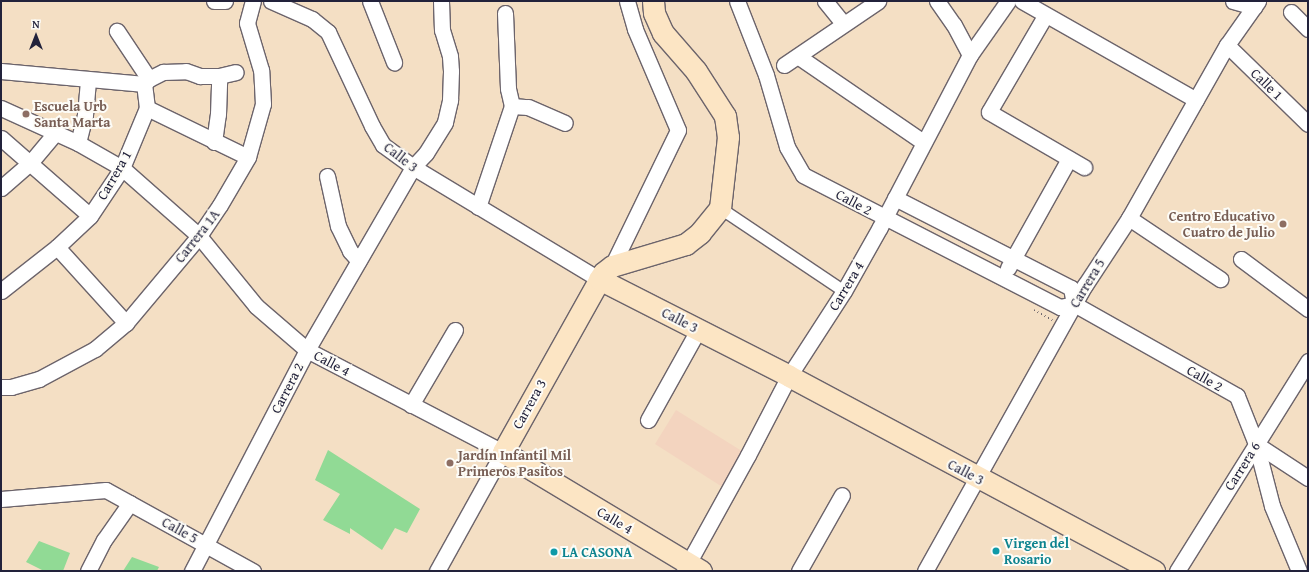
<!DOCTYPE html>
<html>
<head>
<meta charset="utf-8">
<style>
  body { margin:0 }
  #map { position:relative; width:1309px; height:572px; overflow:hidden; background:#f4dfc4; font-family:"Gentium Book Plus",serif }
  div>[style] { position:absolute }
  .built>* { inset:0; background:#f3d4bf }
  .green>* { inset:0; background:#91da95 }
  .path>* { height:2px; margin-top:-1px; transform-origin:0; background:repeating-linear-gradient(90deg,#6c646b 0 1px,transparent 0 4px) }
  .roads { filter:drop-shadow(1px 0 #6c646b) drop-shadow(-1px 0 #6c646b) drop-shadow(0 1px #6c646b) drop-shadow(0 -1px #6c646b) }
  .pedestrian>* { height:11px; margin:-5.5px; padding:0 5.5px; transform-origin:5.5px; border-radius:5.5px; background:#fff }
  .minor>* { height:15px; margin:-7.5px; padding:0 7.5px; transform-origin:7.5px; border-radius:7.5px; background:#fff }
  .secondary>* { height:21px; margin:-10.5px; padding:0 10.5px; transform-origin:10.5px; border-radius:10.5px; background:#fce5c4 }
  .dots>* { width:11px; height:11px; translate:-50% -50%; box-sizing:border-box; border:2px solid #fdfcf7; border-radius:50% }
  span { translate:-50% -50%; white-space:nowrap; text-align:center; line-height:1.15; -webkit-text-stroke:4px #fdfcf7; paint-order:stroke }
  .street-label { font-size:14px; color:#22223b }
  .education-label { font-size:14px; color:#785e54; font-weight:700 }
  .left { translate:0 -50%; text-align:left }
  .right { translate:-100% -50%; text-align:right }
  .culture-label { font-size:14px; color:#0d838f; font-weight:700 }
  .frame { position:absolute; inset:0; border:2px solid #22223b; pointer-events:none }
  .north { position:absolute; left:16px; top:16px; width:40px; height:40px; -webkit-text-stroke:3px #fdfcf7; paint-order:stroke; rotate:0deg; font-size:11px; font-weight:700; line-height:16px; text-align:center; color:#22223b }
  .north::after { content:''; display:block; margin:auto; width:14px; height:18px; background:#22223b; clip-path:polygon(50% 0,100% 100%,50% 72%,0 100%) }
</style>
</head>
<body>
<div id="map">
  <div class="built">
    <div style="clip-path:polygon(676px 410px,745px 453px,724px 488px,655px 444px)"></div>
  </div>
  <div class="green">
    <div style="clip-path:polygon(328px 450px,420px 509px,407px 533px,395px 528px,382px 550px,350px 528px,350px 534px,323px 520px,340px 494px,315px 480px)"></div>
    <div style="clip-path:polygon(39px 541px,70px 553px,63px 571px,44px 571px,26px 562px)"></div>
    <div style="clip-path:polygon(132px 557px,159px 567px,157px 571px,123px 571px)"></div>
  </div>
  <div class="path">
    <div style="left:1034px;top:310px;width:21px;rotate:29deg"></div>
  </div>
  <div class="roads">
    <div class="pedestrian">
      <div style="left:720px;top:208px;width:149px;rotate:33.8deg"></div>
    </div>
    <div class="minor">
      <div style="left:214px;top:1px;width:11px"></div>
      <div style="left:271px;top:1px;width:45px;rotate:23.7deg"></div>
      <div style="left:312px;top:19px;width:21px;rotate:39deg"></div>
      <div style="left:328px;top:32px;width:104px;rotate:64.9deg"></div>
      <div style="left:372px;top:126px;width:22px;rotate:60deg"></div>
      <div style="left:383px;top:145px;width:37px;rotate:36deg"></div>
      <div style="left:413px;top:167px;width:217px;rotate:31.1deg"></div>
      <div style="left:370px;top:1px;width:66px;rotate:68.5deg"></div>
      <div style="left:737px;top:1px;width:79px;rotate:68.6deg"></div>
      <div style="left:766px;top:75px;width:75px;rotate:73.7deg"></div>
      <div style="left:787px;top:147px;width:32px;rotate:60deg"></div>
      <div style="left:803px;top:175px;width:289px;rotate:27.2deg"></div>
      <div style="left:1060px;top:307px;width:14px;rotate:-12deg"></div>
      <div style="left:1074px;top:304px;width:187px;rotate:29.4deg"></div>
      <div style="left:1237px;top:396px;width:52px;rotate:68.4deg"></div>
      <div style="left:1256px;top:444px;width:64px;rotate:75.5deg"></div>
      <div style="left:1272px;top:506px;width:70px;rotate:67.4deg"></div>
      <div style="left:825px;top:1px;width:28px;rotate:51deg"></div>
      <div style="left:937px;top:1px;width:29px;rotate:55deg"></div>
      <div style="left:954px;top:25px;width:34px;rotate:62deg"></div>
      <div style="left:1022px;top:1px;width:200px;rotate:29.6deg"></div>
      <div style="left:1233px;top:1px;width:22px;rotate:16deg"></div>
      <div style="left:1291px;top:12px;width:24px;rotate:45deg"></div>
      <div style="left:1045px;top:16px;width:111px;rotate:120.3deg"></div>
      <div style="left:989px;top:112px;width:110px;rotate:30.1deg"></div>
      <div style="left:1227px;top:45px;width:113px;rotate:44.3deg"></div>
      <div style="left:799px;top:57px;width:150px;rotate:34.4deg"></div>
      <div style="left:784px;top:65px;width:114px;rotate:-34.2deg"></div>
      <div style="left:1px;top:71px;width:144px;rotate:5.2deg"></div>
      <div style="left:149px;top:79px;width:16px;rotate:-27deg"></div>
      <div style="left:163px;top:72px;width:23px;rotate:-2deg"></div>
      <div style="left:186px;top:71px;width:15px;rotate:20deg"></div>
      <div style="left:200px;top:76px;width:19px"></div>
      <div style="left:219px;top:76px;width:17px;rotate:-13deg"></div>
      <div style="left:512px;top:106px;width:16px;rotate:4deg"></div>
      <div style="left:528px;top:107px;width:40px;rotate:23.4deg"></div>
      <div style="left:1px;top:108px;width:85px;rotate:24.4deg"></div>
      <div style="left:78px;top:143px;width:51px;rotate:29.6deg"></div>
      <div style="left:122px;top:168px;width:103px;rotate:41.4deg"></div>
      <div style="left:199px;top:236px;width:90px;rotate:50.8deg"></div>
      <div style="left:256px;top:306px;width:67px;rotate:40.8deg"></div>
      <div style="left:307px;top:350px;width:221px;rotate:27.5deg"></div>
      <div style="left:503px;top:452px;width:136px;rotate:119deg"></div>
      <div style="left:147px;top:108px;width:112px;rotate:25.9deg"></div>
      <div style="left:1px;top:138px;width:118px;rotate:41.2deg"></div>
      <div style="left:214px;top:142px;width:28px;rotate:-82deg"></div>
      <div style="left:218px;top:114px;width:38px;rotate:-88deg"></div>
      <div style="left:78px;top:143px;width:29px;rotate:-76deg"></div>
      <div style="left:85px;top:115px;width:35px;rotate:-85deg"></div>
      <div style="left:327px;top:176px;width:51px;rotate:77.6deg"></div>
      <div style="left:338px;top:226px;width:28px;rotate:64deg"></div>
      <div style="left:350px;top:251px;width:13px;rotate:48deg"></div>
      <div style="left:1px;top:188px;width:38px;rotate:-41deg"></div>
      <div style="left:30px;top:163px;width:40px;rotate:-50deg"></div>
      <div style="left:895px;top:198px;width:198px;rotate:27.1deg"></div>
      <div style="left:1071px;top:288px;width:16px;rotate:79deg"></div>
      <div style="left:478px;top:207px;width:107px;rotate:-71.4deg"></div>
      <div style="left:512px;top:106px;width:18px;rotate:-103deg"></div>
      <div style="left:508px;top:88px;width:75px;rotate:-92.3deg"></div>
      <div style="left:1129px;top:218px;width:110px;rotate:33.8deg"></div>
      <div style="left:57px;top:247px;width:103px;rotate:47.8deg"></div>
      <div style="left:1241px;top:259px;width:84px;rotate:36.7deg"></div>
      <div style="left:612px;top:266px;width:151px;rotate:-64.1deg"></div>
      <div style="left:678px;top:130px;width:110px;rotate:-113.1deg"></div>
      <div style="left:635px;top:29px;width:29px;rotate:-106deg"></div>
      <div style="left:1008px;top:268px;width:125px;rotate:-60.8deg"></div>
      <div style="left:1px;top:291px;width:71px;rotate:-38.2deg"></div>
      <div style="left:57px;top:247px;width:45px;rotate:-43.2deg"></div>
      <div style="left:90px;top:216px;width:58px;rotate:-56.3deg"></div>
      <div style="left:122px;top:168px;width:65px;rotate:-67.4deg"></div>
      <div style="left:147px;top:108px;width:24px;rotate:-97deg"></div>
      <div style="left:144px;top:84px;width:7px;rotate:-45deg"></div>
      <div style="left:149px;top:79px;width:58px;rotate:-123.7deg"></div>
      <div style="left:1px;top:387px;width:10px"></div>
      <div style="left:11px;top:387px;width:29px;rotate:-16deg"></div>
      <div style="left:39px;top:379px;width:64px;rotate:-28.2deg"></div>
      <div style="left:95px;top:349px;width:40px;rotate:-40deg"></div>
      <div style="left:126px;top:323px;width:114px;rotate:-50deg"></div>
      <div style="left:199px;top:236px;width:37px;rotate:-56deg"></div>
      <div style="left:220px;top:205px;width:56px;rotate:-59.7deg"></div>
      <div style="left:248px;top:157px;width:55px;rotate:-74.2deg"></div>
      <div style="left:263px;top:104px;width:34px;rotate:-93deg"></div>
      <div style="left:261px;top:70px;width:49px;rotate:-106.6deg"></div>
      <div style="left:247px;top:23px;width:23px;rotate:-75deg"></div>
      <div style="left:411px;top:405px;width:87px;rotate:-59.6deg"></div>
      <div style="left:648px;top:420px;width:103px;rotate:-60.9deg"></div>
      <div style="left:1256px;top:444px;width:62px;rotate:33.2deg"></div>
      <div style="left:1px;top:499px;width:105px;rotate:-4.9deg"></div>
      <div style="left:106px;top:490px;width:168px;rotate:28.9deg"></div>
      <div style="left:88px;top:571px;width:35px;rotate:-63deg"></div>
      <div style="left:104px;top:540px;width:45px;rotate:-54.9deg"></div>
      <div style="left:192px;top:571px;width:249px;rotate:-62.5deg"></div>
      <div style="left:307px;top:350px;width:211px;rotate:-59.9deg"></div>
      <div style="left:413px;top:167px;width:19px;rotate:-47deg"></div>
      <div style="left:426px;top:153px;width:36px;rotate:-58deg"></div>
      <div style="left:445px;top:122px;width:23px;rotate:-77deg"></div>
      <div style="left:450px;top:100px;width:29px;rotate:-88deg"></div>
      <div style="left:451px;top:71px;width:15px;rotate:-94deg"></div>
      <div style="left:450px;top:56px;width:27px;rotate:-107deg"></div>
      <div style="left:442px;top:30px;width:29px;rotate:-92deg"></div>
      <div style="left:684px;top:571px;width:132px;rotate:-61.1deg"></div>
      <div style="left:748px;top:455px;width:89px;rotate:-62.6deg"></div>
      <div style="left:789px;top:376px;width:101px;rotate:-57.1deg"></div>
      <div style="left:844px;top:291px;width:73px;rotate:-60.6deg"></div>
      <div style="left:880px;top:227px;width:194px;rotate:-62.4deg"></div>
      <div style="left:970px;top:55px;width:66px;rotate:-54.9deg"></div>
      <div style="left:799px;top:571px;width:87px;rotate:-60.5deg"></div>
      <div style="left:925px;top:571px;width:328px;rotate:-60.8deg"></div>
      <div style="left:1085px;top:285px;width:80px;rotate:-56.7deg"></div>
      <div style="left:1129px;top:218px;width:199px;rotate:-60.5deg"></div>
      <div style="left:1227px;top:45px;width:54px;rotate:-54.8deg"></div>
      <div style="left:1177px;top:571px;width:248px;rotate:-58deg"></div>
    </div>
    <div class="secondary">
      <div style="left:653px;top:1px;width:12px;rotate:85deg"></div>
      <div style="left:654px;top:13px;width:22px;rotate:66deg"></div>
      <div style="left:663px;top:33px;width:50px;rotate:49deg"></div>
      <div style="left:696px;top:71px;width:54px;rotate:57.2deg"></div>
      <div style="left:725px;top:116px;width:21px;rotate:82deg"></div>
      <div style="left:728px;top:137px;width:71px;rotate:96.4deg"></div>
      <div style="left:720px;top:208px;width:32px;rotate:129deg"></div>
      <div style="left:700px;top:233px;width:18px;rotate:142deg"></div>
      <div style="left:686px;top:244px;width:77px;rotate:163.4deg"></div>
      <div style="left:612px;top:266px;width:11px;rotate:142deg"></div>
      <div style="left:603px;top:273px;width:205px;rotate:119.2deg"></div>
      <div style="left:503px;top:452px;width:231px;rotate:31deg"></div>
      <div style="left:599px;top:279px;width:213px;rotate:27deg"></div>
      <div style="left:789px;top:376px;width:414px;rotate:28.1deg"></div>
    </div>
  </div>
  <div class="dots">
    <div style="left:26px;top:114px;background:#8d6e63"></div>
    <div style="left:1283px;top:224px;background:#8d6e63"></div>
    <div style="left:450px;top:463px;background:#8d6e63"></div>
    <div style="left:996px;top:551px;background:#0f9aa8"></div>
    <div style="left:554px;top:552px;background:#0f9aa8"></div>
  </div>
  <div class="street-label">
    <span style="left:1267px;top:84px;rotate:44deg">Calle 1</span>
    <span style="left:401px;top:157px;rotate:38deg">Calle 3</span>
    <span style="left:114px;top:175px;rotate:-60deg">Carrera 1</span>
    <span style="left:854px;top:202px;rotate:28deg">Calle 2</span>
    <span style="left:197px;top:236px;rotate:-52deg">Carrera 1A</span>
    <span style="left:1087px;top:283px;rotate:-59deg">Carrera 5</span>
    <span style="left:846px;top:286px;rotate:-59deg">Carrera 4</span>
    <span style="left:680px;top:320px;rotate:27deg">Calle 3</span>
    <span style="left:332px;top:363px;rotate:28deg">Calle 4</span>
    <span style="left:1205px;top:378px;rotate:29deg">Calle 2</span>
    <span style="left:287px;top:388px;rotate:-63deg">Carrera 2</span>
    <span style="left:529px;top:404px;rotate:-61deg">Carrera 3</span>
    <span style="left:1242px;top:466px;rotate:-58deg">Carrera 6</span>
    <span style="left:966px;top:472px;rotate:28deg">Calle 3</span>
    <span style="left:615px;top:520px;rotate:31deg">Calle 4</span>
    <span style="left:180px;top:530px;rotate:29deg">Calle 5</span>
  </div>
  <div class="education-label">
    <span class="left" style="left:34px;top:114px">Escuela Urb<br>Santa Marta</span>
    <span class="right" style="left:1275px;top:224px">Centro Educativo<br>Cuatro de Julio</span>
    <span class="left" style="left:458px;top:463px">Jardín Infantil Mil<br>Primeros Pasitos</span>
  </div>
  <div class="culture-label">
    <span class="left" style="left:1004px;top:551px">Virgen del<br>Rosario</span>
    <span class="left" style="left:562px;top:552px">LA CASONA</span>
  </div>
  <div class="frame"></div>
  <div class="north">N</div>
</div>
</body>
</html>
